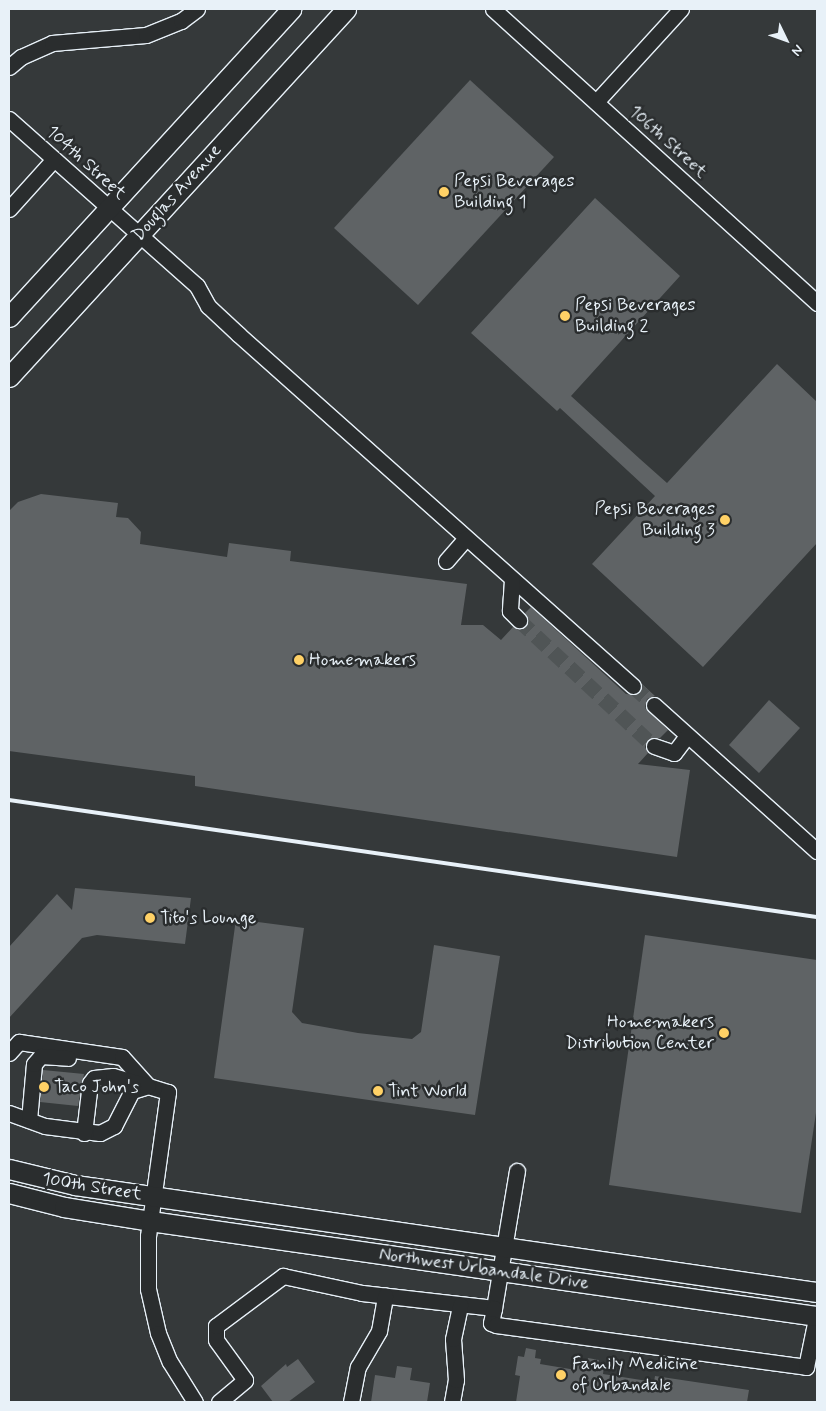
<!DOCTYPE html>
<html>
<head>
<meta charset="utf-8">
<style>
  body { margin:0 }
  #map { position:relative; width:826px; height:1411px; overflow:hidden; background:#35393a; font-family:Mynerve,sans-serif }
  div>[style] { position:absolute }
  .building>* { inset:0; background:#5f6365 }
  .minor-tunnel>* { height:15px; margin-top:-7.5px; transform-origin:0; background:repeating-linear-gradient(90deg,#505556 0 15px,transparent 0 23px) }
  .roads { filter:drop-shadow(1px 0 #e8f1f8) drop-shadow(-1px 0 #e8f1f8) drop-shadow(0 1px #e8f1f8) drop-shadow(0 -1px #e8f1f8) }
  .minor>* { height:15px; margin:-7.5px; padding:0 7.5px; transform-origin:7.5px; border-radius:7.5px; background:#2a2d2e }
  .major>* { height:19px; margin:-9.5px; padding:0 9.5px; transform-origin:9.5px; border-radius:9.5px; background:#2a2d2e }
  .rail>* { height:4px; margin:-2px; padding:0 2px; transform-origin:2px; border-radius:2px; background:#e8f1f8 }
  .dots>* { width:14px; height:14px; translate:-50% -50%; box-sizing:border-box; border:2px solid #2a2d2e; border-radius:50% }
  span { translate:-50% -50%; white-space:nowrap; text-align:center; line-height:1.15; -webkit-text-stroke:5px #2a2d2e; paint-order:stroke }
  .street-label { font-size:18px; color:#e8f1f8 }
  .poi-label { font-size:18px; color:#e8f1f8 }
  .left { translate:0 -50%; text-align:left }
  .right { translate:-100% -50%; text-align:right }
  .frame { position:absolute; inset:0; border:10px solid #e8f1f8; pointer-events:none }
  .north { position:absolute; left:761px; top:15px; width:50px; height:50px; -webkit-text-stroke:4px #2a2d2e; paint-order:stroke; rotate:132deg; font-size:14px; font-weight:700; line-height:20px; text-align:center; color:#e8f1f8 }
  .north::after { content:''; display:block; margin:auto; width:18px; height:22px; background:#e8f1f8; clip-path:polygon(50% 0,100% 100%,50% 72%,0 100%) }
</style>
</head>
<body>
<div id="map">
  <div class="building">
    <div style="clip-path:polygon(470px 80px,554px 157px,418px 305px,334px 228px)"></div>
    <div style="clip-path:polygon(595px 198px,680px 276px,571px 396px,640px 459px,667px 483px,777px 364px,817px 402px,817px 543px,703px 667px,592px 564px,655px 496px,560px 408px,557px 411px,471px 333px)"></div>
    <div style="clip-path:polygon(41px 494px,118px 503px,116px 517px,128px 518px,141px 532px,140px 544px,227px 557px,229px 543px,291px 551px,290px 561px,467px 584px,461px 625px,483px 625px,501px 640px,513px 627px,521px 629px,526px 626px,528px 618px,525px 613px,531px 607px,626px 694px,636px 695px,642px 684px,655px 696px,647px 699px,645px 708px,668px 730px,660px 738px,648px 739px,645px 747px,648px 753px,638px 764px,690px 770px,677px 857px,195px 786px,195px 776px,9px 751px,9px 511px,18px 502px)"></div>
    <div style="clip-path:polygon(769px 700px,800px 728px,759px 773px,729px 745px)"></div>
    <div style="clip-path:polygon(75px 888px,191px 898px,185px 944px,97px 935px,82px 938px,9px 1018px,9px 947px,57px 894px,72px 910px)"></div>
    <div style="clip-path:polygon(236px 919px,304px 928px,292px 1012px,302px 1023px,358px 1033px,412px 1039px,421px 1032px,434px 945px,500px 956px,475px 1115px,214px 1078px)"></div>
    <div style="clip-path:polygon(645px 935px,817px 960px,817px 1106px,801px 1213px,609px 1185px)"></div>
    <div style="clip-path:polygon(43px 1070px,84px 1074px,78px 1106px,40px 1102px)"></div>
    <div style="clip-path:polygon(526px 1348px,536px 1350px,535px 1358px,541px 1359px,540px 1364px,576px 1370px,577px 1363px,587px 1364px,588px 1358px,599px 1360px,598px 1365px,604px 1366px,603px 1374px,654px 1382px,655px 1376px,749px 1390px,747px 1402px,516px 1402px,520px 1376px,515px 1375px,518px 1356px,524px 1357px)"></div>
    <div style="clip-path:polygon(298px 1359px,315px 1382px,288px 1402px,273px 1402px,261px 1386px,286px 1364px,287px 1367px)"></div>
    <div style="clip-path:polygon(397px 1366px,412px 1368px,410px 1380px,430px 1383px,427px 1402px,371px 1402px,375px 1375px,395px 1378px)"></div>
  </div>
  <div class="minor-tunnel">
    <div style="left:519px;top:620px;width:185px;rotate:43deg"></div>
    <div style="left:633px;top:686px;width:28px;rotate:42deg"></div>
  </div>
  <div class="roads">
    <div class="minor">
      <div style="left:493px;top:9px;width:438px;rotate:42.2deg"></div>
      <div style="left:9px;top:67px;width:16px;rotate:-40deg"></div>
      <div style="left:21px;top:57px;width:34px;rotate:-24deg"></div>
      <div style="left:52px;top:43px;width:94px;rotate:-4.9deg"></div>
      <div style="left:146px;top:35px;width:38px;rotate:-22deg"></div>
      <div style="left:181px;top:21px;width:20px;rotate:-37deg"></div>
      <div style="left:596px;top:102px;width:126px;rotate:-47.6deg"></div>
      <div style="left:9px;top:119px;width:251px;rotate:41.6deg"></div>
      <div style="left:197px;top:286px;width:23px;rotate:61deg"></div>
      <div style="left:208px;top:306px;width:41px;rotate:43deg"></div>
      <div style="left:238px;top:334px;width:529px;rotate:41.71deg"></div>
      <div style="left:9px;top:209px;width:67px;rotate:-48deg"></div>
      <div style="left:446px;top:561px;width:30px;rotate:-49deg"></div>
      <div style="left:512px;top:580px;width:31px;rotate:94deg"></div>
      <div style="left:510px;top:611px;width:13px;rotate:45deg"></div>
      <div style="left:654px;top:705px;width:219px;rotate:41.9deg"></div>
      <div style="left:654px;top:746px;width:21px;rotate:19deg"></div>
      <div style="left:674px;top:753px;width:21px;rotate:-53deg"></div>
      <div style="left:9px;top:1053px;width:15px;rotate:-48deg"></div>
      <div style="left:19px;top:1042px;width:104px;rotate:8.3deg"></div>
      <div style="left:122px;top:1057px;width:39px;rotate:48deg"></div>
      <div style="left:148px;top:1086px;width:21px;rotate:17deg"></div>
      <div style="left:168px;top:1092px;width:145px;rotate:97.9deg"></div>
      <div style="left:148px;top:1236px;width:53px;rotate:90deg"></div>
      <div style="left:148px;top:1289px;width:45px;rotate:77.2deg"></div>
      <div style="left:158px;top:1333px;width:31px;rotate:68deg"></div>
      <div style="left:170px;top:1362px;width:47px;rotate:58deg"></div>
      <div style="left:9px;top:1113px;width:38px;rotate:20deg"></div>
      <div style="left:45px;top:1126px;width:55px;rotate:7.3deg"></div>
      <div style="left:100px;top:1133px;width:16px;rotate:-27deg"></div>
      <div style="left:114px;top:1126px;width:39px;rotate:-63deg"></div>
      <div style="left:132px;top:1091px;width:17px;rotate:-17deg"></div>
      <div style="left:29px;top:1120px;width:56px;rotate:-84.9deg"></div>
      <div style="left:34px;top:1064px;width:11px;rotate:-49deg"></div>
      <div style="left:41px;top:1056px;width:27px;rotate:4deg"></div>
      <div style="left:84px;top:1133px;width:50px;rotate:-83.2deg"></div>
      <div style="left:90px;top:1083px;width:6px;rotate:-51deg"></div>
      <div style="left:94px;top:1078px;width:19px;rotate:-6deg"></div>
      <div style="left:113px;top:1076px;width:36px;rotate:16deg"></div>
      <div style="left:494px;top:1308px;width:139px;rotate:-80.5deg"></div>
      <div style="left:219px;top:1402px;width:34px;rotate:-40deg"></div>
      <div style="left:245px;top:1380px;width:49px;rotate:-125.9deg"></div>
      <div style="left:216px;top:1340px;width:14px;rotate:-90deg"></div>
      <div style="left:216px;top:1326px;width:84px;rotate:-36.7deg"></div>
      <div style="left:283px;top:1276px;width:81px;rotate:12.1deg"></div>
      <div style="left:362px;top:1293px;width:133px;rotate:6.5deg"></div>
      <div style="left:494px;top:1308px;width:15px;rotate:101deg"></div>
      <div style="left:491px;top:1323px;width:5px;rotate:22deg"></div>
      <div style="left:496px;top:1325px;width:313px;rotate:7.7deg"></div>
      <div style="left:806px;top:1367px;width:54px;rotate:-78.3deg"></div>
      <div style="left:351px;top:1402px;width:36px;rotate:-79deg"></div>
      <div style="left:358px;top:1367px;width:42px;rotate:-59.7deg"></div>
      <div style="left:379px;top:1331px;width:36px;rotate:-80deg"></div>
      <div style="left:452px;top:1402px;width:22px;rotate:-80deg"></div>
      <div style="left:456px;top:1380px;width:41px;rotate:-94.2deg"></div>
      <div style="left:453px;top:1339px;width:35px;rotate:-78deg"></div>
    </div>
    <div class="major">
      <div style="left:9px;top:317px;width:418px;rotate:-47.5deg"></div>
      <div style="left:9px;top:377px;width:499px;rotate:-47.5deg"></div>
      <div style="left:9px;top:1169px;width:68px;rotate:13.6deg"></div>
      <div style="left:75px;top:1185px;width:750px;rotate:8.21deg"></div>
      <div style="left:9px;top:1193px;width:57px;rotate:14.3deg"></div>
      <div style="left:64px;top:1207px;width:87px;rotate:9.2deg"></div>
      <div style="left:150px;top:1221px;width:674px;rotate:8.11deg"></div>
    </div>
  </div>
  <div class="rail">
    <div style="left:9px;top:800px;width:816px;rotate:8.24deg"></div>
  </div>
  <div class="dots">
    <div style="left:444px;top:192px;background:#ffd166"></div>
    <div style="left:565px;top:316px;background:#ffd166"></div>
    <div style="left:725px;top:520px;background:#ffd166"></div>
    <div style="left:299px;top:660px;background:#ffd166"></div>
    <div style="left:150px;top:918px;background:#ffd166"></div>
    <div style="left:724px;top:1033px;background:#ffd166"></div>
    <div style="left:44px;top:1087px;background:#ffd166"></div>
    <div style="left:378px;top:1091px;background:#ffd166"></div>
    <div style="left:561px;top:1375px;background:#ffd166"></div>
  </div>
  <div class="street-label">
    <span style="left:668px;top:142px;rotate:42deg">106th Street</span>
    <span style="left:86px;top:163px;rotate:42deg">104th Street</span>
    <span style="left:177px;top:193px;rotate:-48deg">Douglas Avenue</span>
    <span style="left:92px;top:1187px;rotate:9deg">100th Street</span>
    <span style="left:484px;top:1269px;rotate:8deg">Northwest Urbandale Drive</span>
  </div>
  <div class="poi-label">
    <span class="left" style="left:454px;top:192px">Pepsi Beverages<br>Building 1</span>
    <span class="left" style="left:575px;top:316px">Pepsi Beverages<br>Building 2</span>
    <span class="right" style="left:715px;top:520px">Pepsi Beverages<br>Building 3</span>
    <span class="left" style="left:309px;top:660px">Homemakers</span>
    <span class="left" style="left:160px;top:918px">Tito's Lounge</span>
    <span class="right" style="left:714px;top:1033px">Homemakers<br>Distribution Center</span>
    <span class="left" style="left:54px;top:1087px">Taco John's</span>
    <span class="left" style="left:388px;top:1091px">Tint World</span>
    <span class="left" style="left:572px;top:1375px">Family Medicine<br>of Urbandale</span>
  </div>
  <div class="frame"></div>
  <div class="north">N</div>
</div>
</body>
</html>
